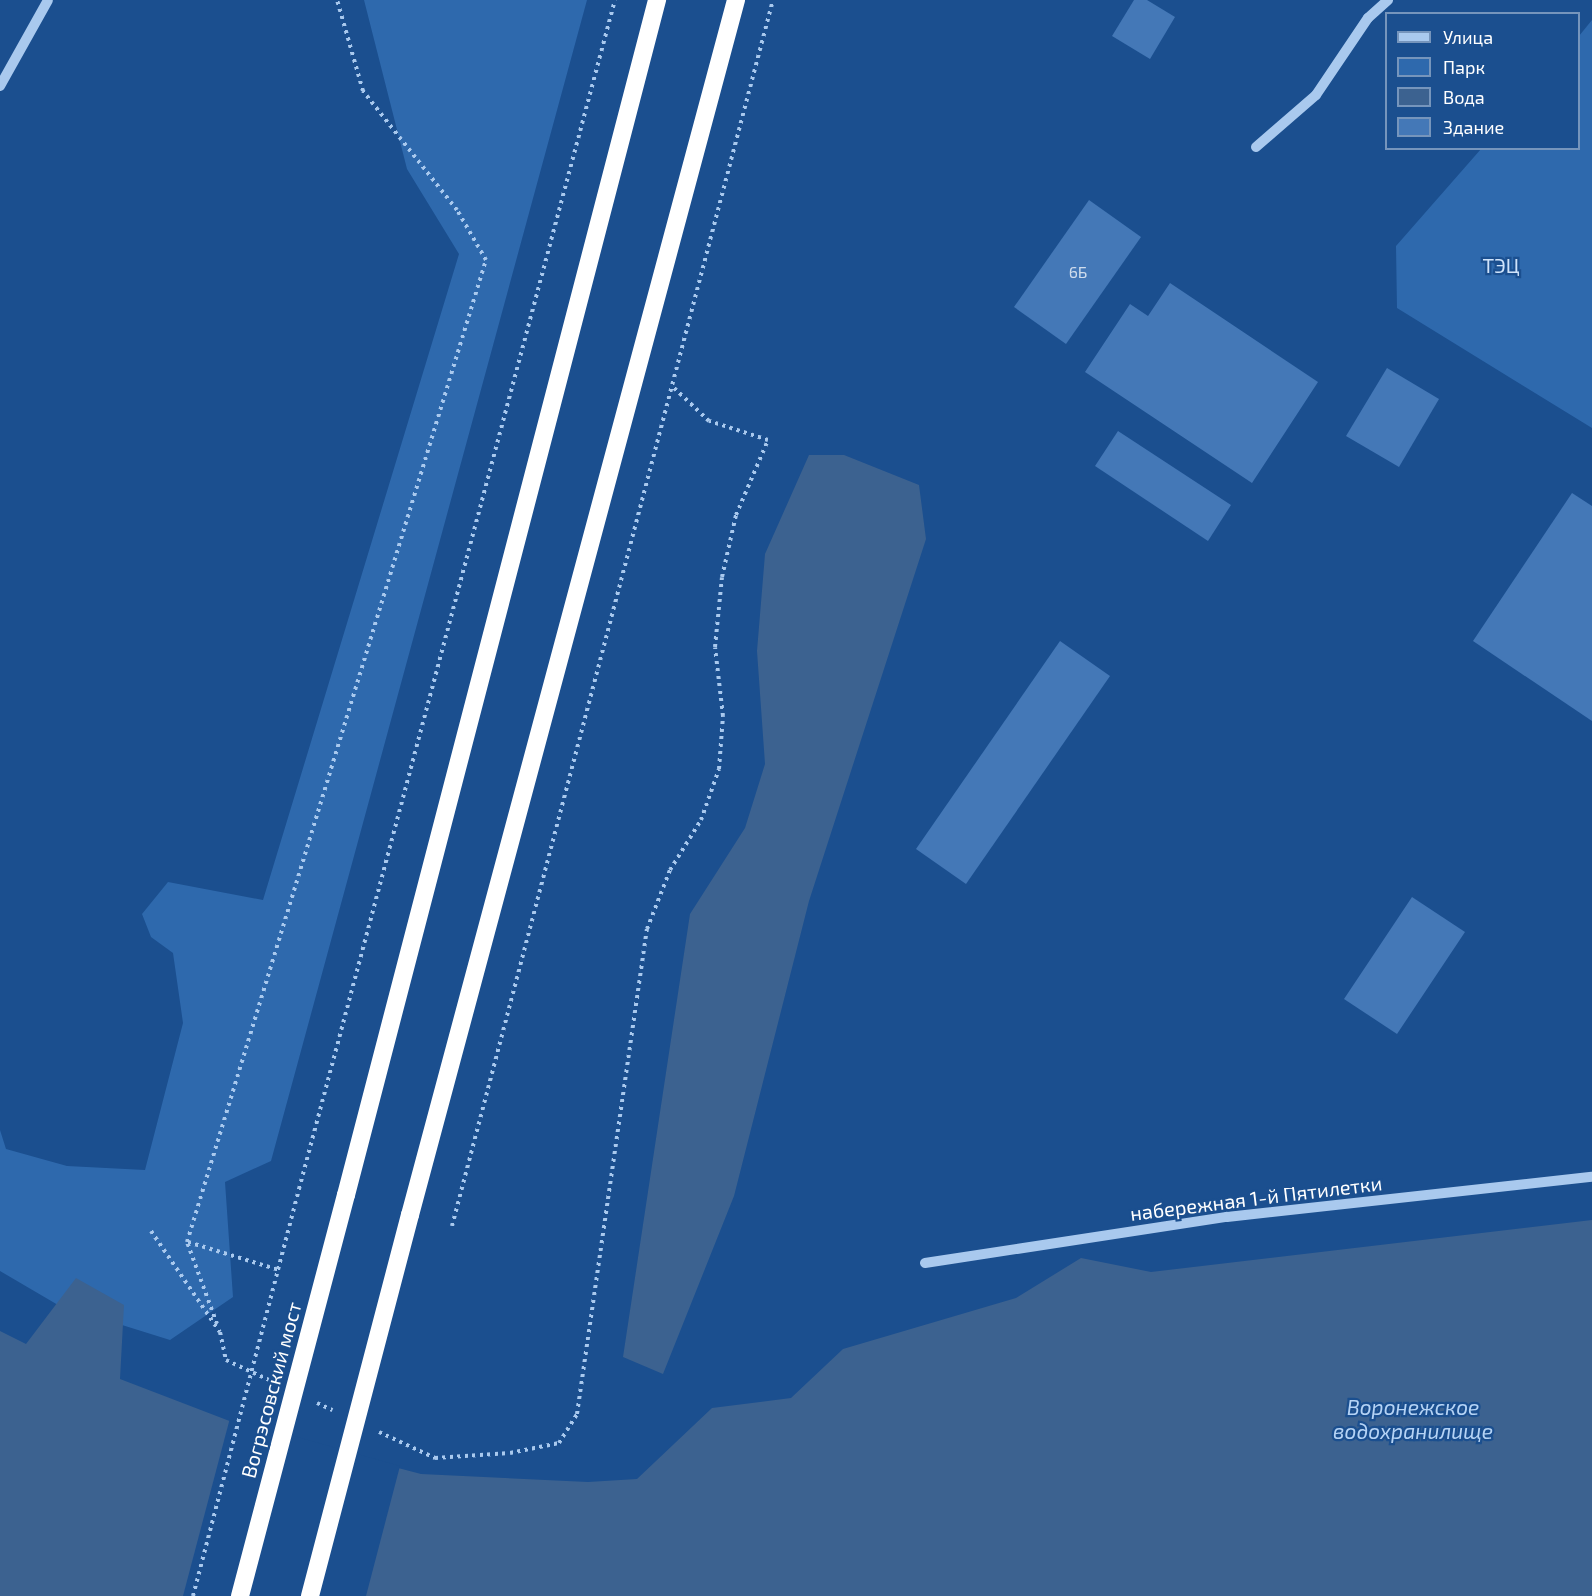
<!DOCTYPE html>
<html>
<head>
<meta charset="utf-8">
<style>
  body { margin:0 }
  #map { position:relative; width:1592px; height:1596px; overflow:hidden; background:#1b4f8f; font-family:"Exo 2",sans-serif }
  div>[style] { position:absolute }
  .green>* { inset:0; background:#2e69ad }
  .water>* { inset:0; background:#3c6290 }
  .pier>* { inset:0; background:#1b4f8f }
  .building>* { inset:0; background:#4478b7 }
  .path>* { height:4px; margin-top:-2px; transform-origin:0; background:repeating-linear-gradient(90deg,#a9c9ee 0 3px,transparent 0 7.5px) }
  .minor>* { height:10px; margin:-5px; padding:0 5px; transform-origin:5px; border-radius:5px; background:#a9c9ee }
  .highway>* { height:18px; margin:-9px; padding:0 9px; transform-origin:9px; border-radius:9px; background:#fff }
  .path-bridge>* { height:4px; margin-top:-2px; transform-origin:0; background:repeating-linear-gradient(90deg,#a9c9ee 0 3px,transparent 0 7.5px) }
  .highway-bridge>* { height:18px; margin:-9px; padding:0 9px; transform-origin:9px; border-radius:9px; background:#fff }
  span { translate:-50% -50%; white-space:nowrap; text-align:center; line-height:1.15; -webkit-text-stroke:4.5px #1b4f8f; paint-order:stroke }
  .number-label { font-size:16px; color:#d0dded }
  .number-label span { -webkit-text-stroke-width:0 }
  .park-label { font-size:20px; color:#cfe3fa }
  .street-label { font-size:20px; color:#fff }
  .water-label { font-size:21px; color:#b5d3f5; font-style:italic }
  .legend { position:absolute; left:1385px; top:12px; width:195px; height:138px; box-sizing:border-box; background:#1b4f8f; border:2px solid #7695bc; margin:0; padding:8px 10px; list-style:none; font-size:18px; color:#fff }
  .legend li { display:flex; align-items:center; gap:12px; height:30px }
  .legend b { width:30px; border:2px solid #7695bc }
</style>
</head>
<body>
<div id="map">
  <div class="green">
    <div style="clip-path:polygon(364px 0,587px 0,271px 1161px,225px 1182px,233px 1297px,170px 1340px,58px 1305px,0 1271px,0 1130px,6px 1149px,67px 1166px,145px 1170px,183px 1023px,173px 953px,151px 937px,142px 914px,168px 882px,263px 900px,459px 254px,407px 169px)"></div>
    <div style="clip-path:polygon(1592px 20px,1592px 428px,1397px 308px,1396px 246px,1481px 149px,1578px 148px,1579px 36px)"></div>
  </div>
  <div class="water">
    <div style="clip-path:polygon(809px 455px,844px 455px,919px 485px,926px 539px,809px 901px,734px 1196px,663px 1374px,623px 1357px,690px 914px,745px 828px,765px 764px,757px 651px,765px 554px)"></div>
    <div style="clip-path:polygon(1592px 1220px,1592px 1596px,0 1596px,0 1331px,26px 1344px,76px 1278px,124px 1305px,120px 1379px,253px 1430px,421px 1474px,588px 1482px,637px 1479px,712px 1408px,791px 1398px,843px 1349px,1016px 1298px,1081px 1258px,1151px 1272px)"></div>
  </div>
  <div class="pier">
    <div style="clip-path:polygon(230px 1418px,400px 1466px,366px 1596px,183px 1596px)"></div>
  </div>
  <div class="building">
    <div style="clip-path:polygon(1134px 0,1147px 0,1175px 17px,1150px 59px,1112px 36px)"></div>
    <div style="clip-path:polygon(1089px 200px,1141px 237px,1066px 344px,1014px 307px)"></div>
    <div style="clip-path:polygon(1170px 283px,1318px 382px,1252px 483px,1085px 372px,1130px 304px,1148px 316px)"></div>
    <div style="clip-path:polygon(1387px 368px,1439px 399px,1399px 467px,1346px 436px)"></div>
    <div style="clip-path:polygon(1118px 431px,1231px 505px,1208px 541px,1095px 466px)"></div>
    <div style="clip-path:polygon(1572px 493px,1592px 506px,1592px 721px,1473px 641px)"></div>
    <div style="clip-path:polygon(1060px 641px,1110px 676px,966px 884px,916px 849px)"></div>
    <div style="clip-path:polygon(1412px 897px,1465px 932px,1397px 1034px,1344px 999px)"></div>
  </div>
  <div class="path">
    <div style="left:299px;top:1189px;width:1230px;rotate:-75.12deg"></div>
    <div style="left:452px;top:1226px;width:1267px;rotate:-75.33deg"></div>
    <div style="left:151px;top:1231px;width:122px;rotate:55.7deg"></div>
    <div style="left:220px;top:1332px;width:29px;rotate:78deg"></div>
    <div style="left:226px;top:1360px;width:47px;rotate:24.9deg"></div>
    <div style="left:188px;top:1242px;width:95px;rotate:17.1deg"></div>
    <div style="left:217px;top:1324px;width:87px;rotate:-110.1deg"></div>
    <div style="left:187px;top:1242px;width:1027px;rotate:-73.07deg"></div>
    <div style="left:486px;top:260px;width:58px;rotate:-120.1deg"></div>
    <div style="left:457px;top:210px;width:152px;rotate:-128.3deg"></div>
    <div style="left:363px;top:91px;width:95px;rotate:-105.9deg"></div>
    <div style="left:317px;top:1403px;width:17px;rotate:25deg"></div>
    <div style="left:379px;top:1432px;width:62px;rotate:24.9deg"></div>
    <div style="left:435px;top:1458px;width:75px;rotate:-3.8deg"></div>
    <div style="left:510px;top:1453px;width:50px;rotate:-11.5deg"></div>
    <div style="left:559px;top:1443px;width:34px;rotate:-58deg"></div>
    <div style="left:577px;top:1414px;width:490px;rotate:-81.8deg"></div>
    <div style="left:647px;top:929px;width:63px;rotate:-68.7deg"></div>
    <div style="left:670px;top:870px;width:59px;rotate:-58.2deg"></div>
    <div style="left:701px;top:820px;width:54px;rotate:-70.6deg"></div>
    <div style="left:719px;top:769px;width:53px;rotate:-85.7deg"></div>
    <div style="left:723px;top:716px;width:69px;rotate:-96.6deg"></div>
    <div style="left:715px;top:647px;width:70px;rotate:-84.3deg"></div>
    <div style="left:722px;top:577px;width:64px;rotate:-77.3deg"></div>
    <div style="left:736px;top:515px;width:82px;rotate:-66.9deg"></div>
    <div style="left:768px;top:440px;width:62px;rotate:-162.1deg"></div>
    <div style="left:709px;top:421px;width:51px;rotate:-136.6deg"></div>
  </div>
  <div class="minor">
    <div style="left:0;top:86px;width:98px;rotate:-60.8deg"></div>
    <div style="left:1256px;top:147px;width:79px;rotate:-40.9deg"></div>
    <div style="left:1316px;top:95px;width:93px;rotate:-56deg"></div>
    <div style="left:1368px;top:18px;width:27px;rotate:-42deg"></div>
    <div style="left:925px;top:1263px;width:305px;rotate:-8.7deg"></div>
    <div style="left:1227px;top:1217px;width:367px;rotate:-6.3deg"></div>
  </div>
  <div class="highway">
    <div style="left:346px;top:1195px;width:1235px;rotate:-75.41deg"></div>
    <div style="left:410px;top:1215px;width:1258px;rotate:-74.98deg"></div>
  </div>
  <div class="path-bridge">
    <div style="left:193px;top:1596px;width:421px;rotate:-75.4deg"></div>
  </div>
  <div class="highway-bridge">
    <div style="left:240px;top:1596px;width:415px;rotate:-75.2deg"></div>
    <div style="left:310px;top:1596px;width:394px;rotate:-75.3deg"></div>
  </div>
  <div class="number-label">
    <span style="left:1078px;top:272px">6Б</span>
  </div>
  <div class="park-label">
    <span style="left:1501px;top:265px">ТЭЦ</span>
  </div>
  <div class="street-label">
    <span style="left:1256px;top:1198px;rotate:-7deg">набережная 1-й Пятилетки</span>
    <span style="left:271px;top:1390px;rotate:-75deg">Вогрэсовский мост</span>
  </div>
  <div class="water-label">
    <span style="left:1413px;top:1419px">Воронежское<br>водохранилище</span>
  </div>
  <ul class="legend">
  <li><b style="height:8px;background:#a9c9ee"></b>Улица</li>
  <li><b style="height:16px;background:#2e69ad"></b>Парк</li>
  <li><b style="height:16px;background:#3c6290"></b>Вода</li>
  <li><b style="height:16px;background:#4478b7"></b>Здание</li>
  </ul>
</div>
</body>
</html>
